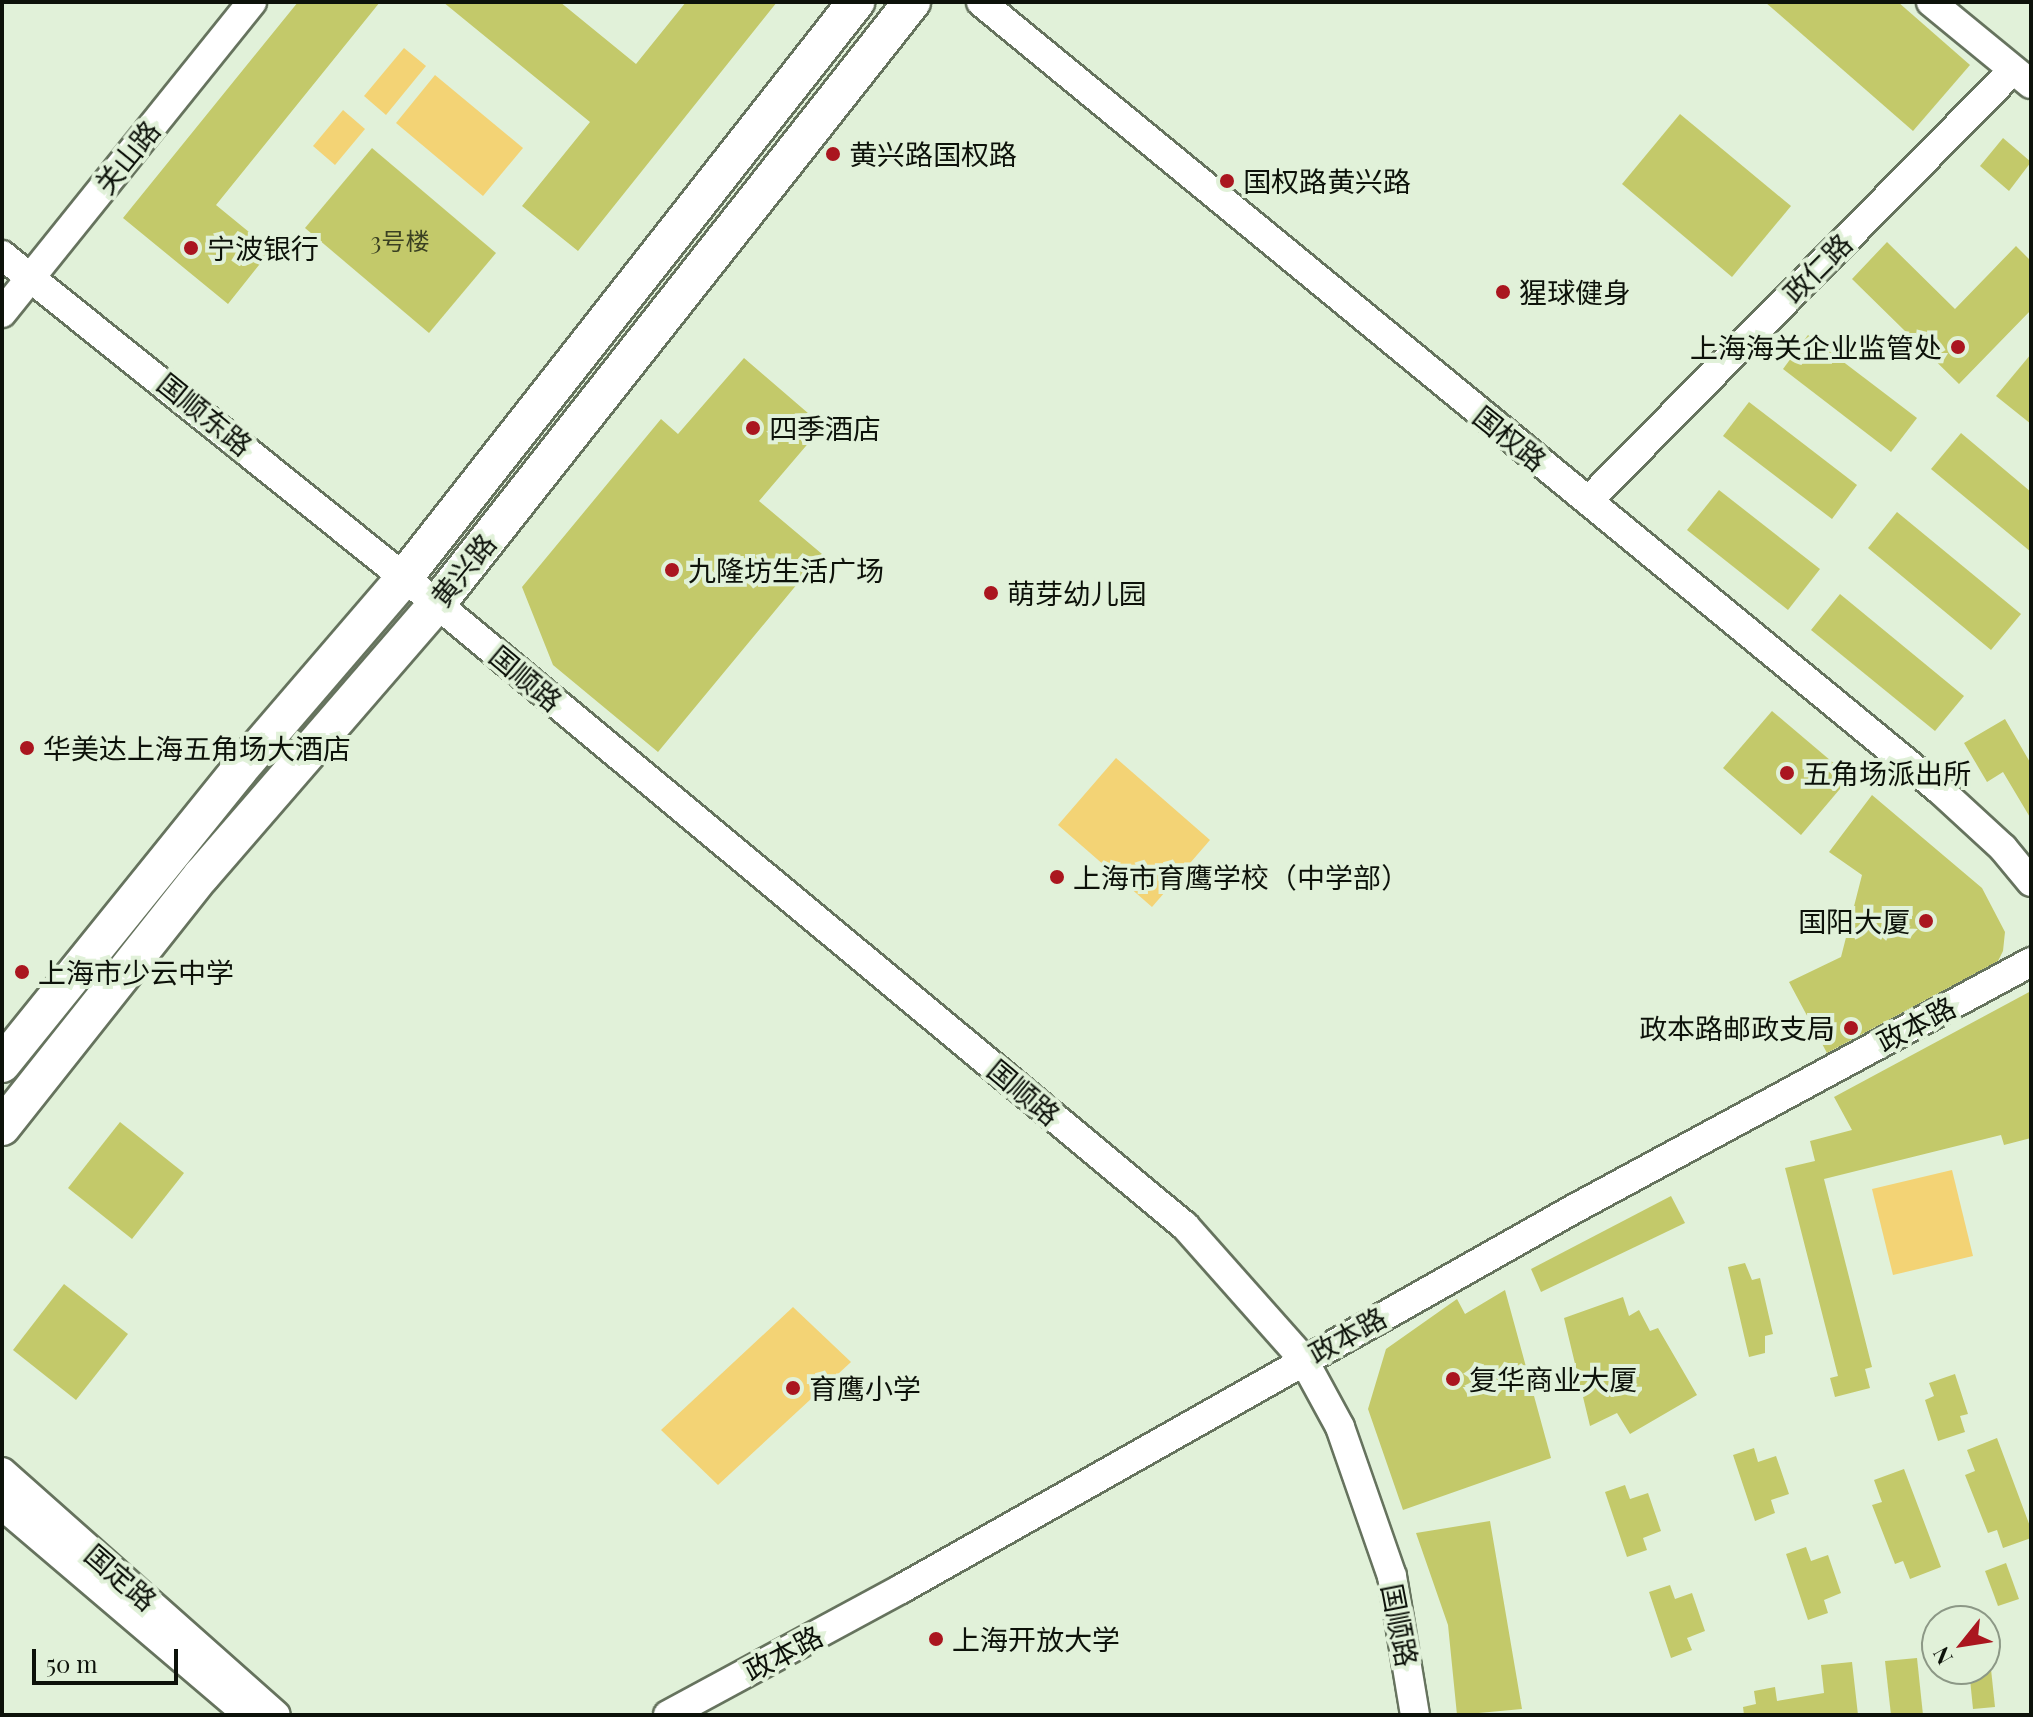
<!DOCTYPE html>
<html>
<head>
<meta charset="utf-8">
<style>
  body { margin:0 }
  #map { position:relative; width:2033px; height:1717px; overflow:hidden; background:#e1f1d9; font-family:"Playfair Display","Noto Sans SC",serif }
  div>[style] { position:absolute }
  .green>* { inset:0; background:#f3d375 }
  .building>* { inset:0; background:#c3c96a }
  .roads { filter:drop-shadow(2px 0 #66735e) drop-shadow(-2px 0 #66735e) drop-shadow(0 2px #66735e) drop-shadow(0 -2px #66735e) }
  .minor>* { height:28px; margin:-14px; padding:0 14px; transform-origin:14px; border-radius:14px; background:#fff }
  .major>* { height:36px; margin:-18px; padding:0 18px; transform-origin:18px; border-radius:18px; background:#fff }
  .dots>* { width:22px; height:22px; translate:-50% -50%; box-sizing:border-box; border:4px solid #e1f1d9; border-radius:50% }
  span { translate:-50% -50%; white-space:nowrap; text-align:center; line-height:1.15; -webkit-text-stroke:8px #e1f1d9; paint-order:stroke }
  .number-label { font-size:24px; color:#3a4022 }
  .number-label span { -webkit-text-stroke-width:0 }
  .poi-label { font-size:28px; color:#0d120a }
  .left { translate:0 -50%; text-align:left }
  .right { translate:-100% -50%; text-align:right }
  .street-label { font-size:28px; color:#0d120a }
  .frame { position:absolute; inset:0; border:4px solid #0d120a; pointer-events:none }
  .north { position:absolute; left:1921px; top:1605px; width:80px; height:80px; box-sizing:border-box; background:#e1f1d9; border:2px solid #8c9886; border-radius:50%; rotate:240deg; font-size:22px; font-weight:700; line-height:32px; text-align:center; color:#0d120a }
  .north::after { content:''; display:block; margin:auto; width:28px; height:36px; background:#aa161f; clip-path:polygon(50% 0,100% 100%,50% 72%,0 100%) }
  .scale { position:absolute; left:32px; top:1649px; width:146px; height:36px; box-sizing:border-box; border:4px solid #0d120a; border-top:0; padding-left:10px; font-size:24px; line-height:28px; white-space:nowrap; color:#0d120a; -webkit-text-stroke:6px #e1f1d9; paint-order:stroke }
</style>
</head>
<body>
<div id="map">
  <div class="green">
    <div style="clip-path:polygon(404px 48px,426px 66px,386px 115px,364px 96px)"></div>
    <div style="clip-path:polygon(435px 75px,523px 148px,483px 196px,396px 123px)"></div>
    <div style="clip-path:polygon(343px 110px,365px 129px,335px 165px,313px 146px)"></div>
    <div style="clip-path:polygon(1116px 758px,1210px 840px,1152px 907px,1058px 825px)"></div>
    <div style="clip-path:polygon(1952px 1170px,1973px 1256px,1893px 1275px,1872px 1189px)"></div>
    <div style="clip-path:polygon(793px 1307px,851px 1362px,718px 1485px,661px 1430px)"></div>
  </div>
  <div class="building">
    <div style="clip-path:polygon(298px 2px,380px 2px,216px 205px,271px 250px,228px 304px,123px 218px)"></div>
    <div style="clip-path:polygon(443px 2px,560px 2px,636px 64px,686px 2px,777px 2px,578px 251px,522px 206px,590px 122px)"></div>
    <div style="clip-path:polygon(1765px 2px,1898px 2px,1970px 65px,1913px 131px)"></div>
    <div style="clip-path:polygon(1680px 114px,1791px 206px,1732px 277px,1622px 184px)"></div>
    <div style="clip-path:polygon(2003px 138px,2031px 162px,2009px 191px,1980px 166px)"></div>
    <div style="clip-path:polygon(372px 148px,496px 253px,429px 333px,305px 228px)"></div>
    <div style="clip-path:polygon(1887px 242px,1955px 309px,2016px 246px,2031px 261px,2031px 310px,1959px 384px,1852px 279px)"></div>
    <div style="clip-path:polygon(1808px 335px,1917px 418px,1891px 452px,1783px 369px)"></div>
    <div style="clip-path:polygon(2031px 354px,2031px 424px,1996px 396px)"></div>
    <div style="clip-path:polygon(744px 358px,823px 426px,759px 501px,822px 554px,658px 752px,553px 665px,522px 587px,661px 419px,678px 434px)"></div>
    <div style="clip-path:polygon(1749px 402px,1857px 485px,1832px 519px,1723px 436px)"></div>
    <div style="clip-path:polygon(1961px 433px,2031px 492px,2031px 552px,1931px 469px)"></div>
    <div style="clip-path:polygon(1719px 490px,1820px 569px,1788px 610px,1687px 530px)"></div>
    <div style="clip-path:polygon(1897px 512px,2021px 614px,1991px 650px,1868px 548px)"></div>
    <div style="clip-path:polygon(1840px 594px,1964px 696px,1935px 731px,1811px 630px)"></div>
    <div style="clip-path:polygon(1772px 711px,1850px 777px,1801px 835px,1723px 768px)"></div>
    <div style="clip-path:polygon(2005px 719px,2031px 764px,2031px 819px,2003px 772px,1987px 782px,1964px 743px)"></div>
    <div style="clip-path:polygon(1872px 795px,1982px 888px,2005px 932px,2003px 951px,1998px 961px,1827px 1053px,1789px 982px,1841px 957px,1862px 875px,1829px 852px)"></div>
    <div style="clip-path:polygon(2031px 991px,2031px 1138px,2004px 1145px,2001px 1135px,1824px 1179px,1872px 1367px,1865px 1369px,1870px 1388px,1835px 1397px,1830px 1378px,1838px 1376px,1785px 1168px,1815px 1161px,1810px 1141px,1852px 1130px,1834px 1097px)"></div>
    <div style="clip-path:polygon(120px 1122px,184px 1173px,132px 1239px,68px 1188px)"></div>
    <div style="clip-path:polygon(1671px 1196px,1685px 1223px,1541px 1292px,1531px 1269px)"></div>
    <div style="clip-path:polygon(1745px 1263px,1752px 1280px,1760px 1278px,1773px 1334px,1765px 1336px,1765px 1353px,1749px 1357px,1728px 1267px)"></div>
    <div style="clip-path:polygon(64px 1284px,128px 1334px,76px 1400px,13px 1350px)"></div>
    <div style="clip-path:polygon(1505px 1290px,1551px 1458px,1403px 1510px,1368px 1409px,1386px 1349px,1457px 1299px,1465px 1314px)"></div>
    <div style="clip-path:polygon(1623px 1297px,1629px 1316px,1639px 1310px,1650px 1331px,1658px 1328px,1697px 1395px,1630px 1434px,1617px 1413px,1590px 1426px,1564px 1318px)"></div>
    <div style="clip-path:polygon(1955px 1374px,1968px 1414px,1960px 1416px,1965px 1432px,1938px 1441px,1925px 1400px,1934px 1396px,1929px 1383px)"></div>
    <div style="clip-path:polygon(1997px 1438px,2031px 1529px,2031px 1538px,2003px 1548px,1997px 1530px,1988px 1533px,1965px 1475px,1975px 1471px,1967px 1450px)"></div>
    <div style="clip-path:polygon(1754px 1448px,1758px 1462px,1776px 1456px,1789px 1494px,1771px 1500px,1775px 1513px,1755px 1521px,1733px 1455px)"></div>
    <div style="clip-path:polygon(1904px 1469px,1941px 1567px,1910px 1579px,1903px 1561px,1895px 1564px,1872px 1505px,1882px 1502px,1874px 1480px)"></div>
    <div style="clip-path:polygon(1625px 1485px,1630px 1499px,1648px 1493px,1661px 1531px,1643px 1538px,1647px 1550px,1627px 1557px,1605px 1492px)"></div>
    <div style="clip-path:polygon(1490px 1521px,1522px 1709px,1457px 1715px,1448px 1625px,1416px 1533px)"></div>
    <div style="clip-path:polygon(1806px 1547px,1811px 1561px,1828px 1555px,1841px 1593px,1824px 1600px,1828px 1613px,1808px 1620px,1786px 1554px)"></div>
    <div style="clip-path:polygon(2006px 1563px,2019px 1599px,1998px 1606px,1985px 1571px)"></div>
    <div style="clip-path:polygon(1670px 1585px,1675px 1599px,1692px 1593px,1705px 1631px,1687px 1638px,1692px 1650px,1671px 1658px,1649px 1592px)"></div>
    <div style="clip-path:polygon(1917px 1658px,1923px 1715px,1891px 1715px,1885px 1661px)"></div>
    <div style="clip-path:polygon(1852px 1662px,1858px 1715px,1744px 1715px,1743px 1707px,1756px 1704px,1754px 1691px,1775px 1687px,1777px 1701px,1824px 1693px,1821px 1665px)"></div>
    <div style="clip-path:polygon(1969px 1669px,1991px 1669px,1995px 1707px,1973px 1709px)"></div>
  </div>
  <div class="roads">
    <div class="minor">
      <div style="left:981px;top:2px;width:1241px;rotate:39.41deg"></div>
      <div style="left:1940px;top:790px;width:86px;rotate:42.6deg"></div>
      <div style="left:2003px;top:848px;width:44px;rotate:50.5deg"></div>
      <div style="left:1931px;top:2px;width:129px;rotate:39.4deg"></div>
      <div style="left:2px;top:255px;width:558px;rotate:38.74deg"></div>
      <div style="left:437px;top:604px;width:973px;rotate:39.75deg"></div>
      <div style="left:1185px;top:1226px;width:178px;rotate:48.4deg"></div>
      <div style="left:1303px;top:1359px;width:77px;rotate:61.4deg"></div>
      <div style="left:1340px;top:1427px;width:158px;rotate:70.8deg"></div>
      <div style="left:1392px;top:1576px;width:141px;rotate:80.6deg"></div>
      <div style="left:2px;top:313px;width:399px;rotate:-51.2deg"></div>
      <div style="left:1588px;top:501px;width:605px;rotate:-45.4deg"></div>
      <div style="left:2px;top:1472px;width:366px;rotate:41.6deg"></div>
      <div style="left:2px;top:1505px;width:324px;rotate:40.4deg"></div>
      <div style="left:668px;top:1715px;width:265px;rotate:-28.4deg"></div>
      <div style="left:901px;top:1589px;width:771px;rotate:-29.46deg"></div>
      <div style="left:1572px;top:1210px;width:522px;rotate:-28.38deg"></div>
    </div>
    <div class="major">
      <div style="left:2px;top:1064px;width:378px;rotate:-51.1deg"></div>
      <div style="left:239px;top:770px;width:252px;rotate:-49.3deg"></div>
      <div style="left:403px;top:579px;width:734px;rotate:-51.86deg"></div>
      <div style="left:2px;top:1127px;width:322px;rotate:-51.6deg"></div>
      <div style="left:202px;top:875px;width:359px;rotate:-49.1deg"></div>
      <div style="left:437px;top:604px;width:767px;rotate:-51.73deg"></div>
    </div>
  </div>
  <div class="dots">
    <div style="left:833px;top:154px;background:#aa161f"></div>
    <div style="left:1227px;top:181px;background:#aa161f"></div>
    <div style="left:191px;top:248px;background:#aa161f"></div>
    <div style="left:1503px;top:292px;background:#aa161f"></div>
    <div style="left:1958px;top:347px;background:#aa161f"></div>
    <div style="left:753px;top:428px;background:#aa161f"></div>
    <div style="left:672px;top:570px;background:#aa161f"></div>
    <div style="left:991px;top:593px;background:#aa161f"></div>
    <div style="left:27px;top:748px;background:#aa161f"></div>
    <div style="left:1787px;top:773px;background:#aa161f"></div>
    <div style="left:1057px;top:877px;background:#aa161f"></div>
    <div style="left:1926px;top:921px;background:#aa161f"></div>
    <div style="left:22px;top:972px;background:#aa161f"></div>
    <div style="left:1851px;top:1028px;background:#aa161f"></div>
    <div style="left:1453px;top:1379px;background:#aa161f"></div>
    <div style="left:793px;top:1388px;background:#aa161f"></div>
    <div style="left:936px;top:1639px;background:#aa161f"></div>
  </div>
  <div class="number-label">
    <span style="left:400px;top:241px">3号楼</span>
  </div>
  <div class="poi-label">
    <span class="left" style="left:849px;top:154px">黄兴路国权路</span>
    <span class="left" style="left:1243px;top:181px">国权路黄兴路</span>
    <span class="left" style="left:207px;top:248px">宁波银行</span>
    <span class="left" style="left:1519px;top:292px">猩球健身</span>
    <span class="right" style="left:1942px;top:347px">上海海关企业监管处</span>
    <span class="left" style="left:769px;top:428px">四季酒店</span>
    <span class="left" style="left:688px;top:570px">九隆坊生活广场</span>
    <span class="left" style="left:1007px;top:593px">萌芽幼儿园</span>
    <span class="left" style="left:43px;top:748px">华美达上海五角场大酒店</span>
    <span class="left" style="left:1803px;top:773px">五角场派出所</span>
    <span class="left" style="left:1073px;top:877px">上海市育鹰学校（中学部）</span>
    <span class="right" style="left:1910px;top:921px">国阳大厦</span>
    <span class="left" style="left:38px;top:972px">上海市少云中学</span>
    <span class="right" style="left:1835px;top:1028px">政本路邮政支局</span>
    <span class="left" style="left:1469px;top:1379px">复华商业大厦</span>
    <span class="left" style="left:809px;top:1388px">育鹰小学</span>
    <span class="left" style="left:952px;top:1639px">上海开放大学</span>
  </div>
  <div class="street-label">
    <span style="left:127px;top:157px;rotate:-51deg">关山路</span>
    <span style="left:1817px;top:268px;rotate:-45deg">政仁路</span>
    <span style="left:205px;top:414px;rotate:39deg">国顺东路</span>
    <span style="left:1510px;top:438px;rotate:39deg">国权路</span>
    <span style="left:463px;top:570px;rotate:-51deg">黄兴路</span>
    <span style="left:526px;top:678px;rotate:40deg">国顺路</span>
    <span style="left:1916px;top:1024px;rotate:-28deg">政本路</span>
    <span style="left:1024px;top:1092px;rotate:40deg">国顺路</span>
    <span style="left:1347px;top:1335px;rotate:-29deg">政本路</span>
    <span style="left:121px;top:1577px;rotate:41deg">国定路</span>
    <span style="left:1400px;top:1625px;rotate:79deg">国顺路</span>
    <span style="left:783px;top:1653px;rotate:-28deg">政本路</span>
  </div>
  <div class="frame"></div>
  <div class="north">N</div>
  <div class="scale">50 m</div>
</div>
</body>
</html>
